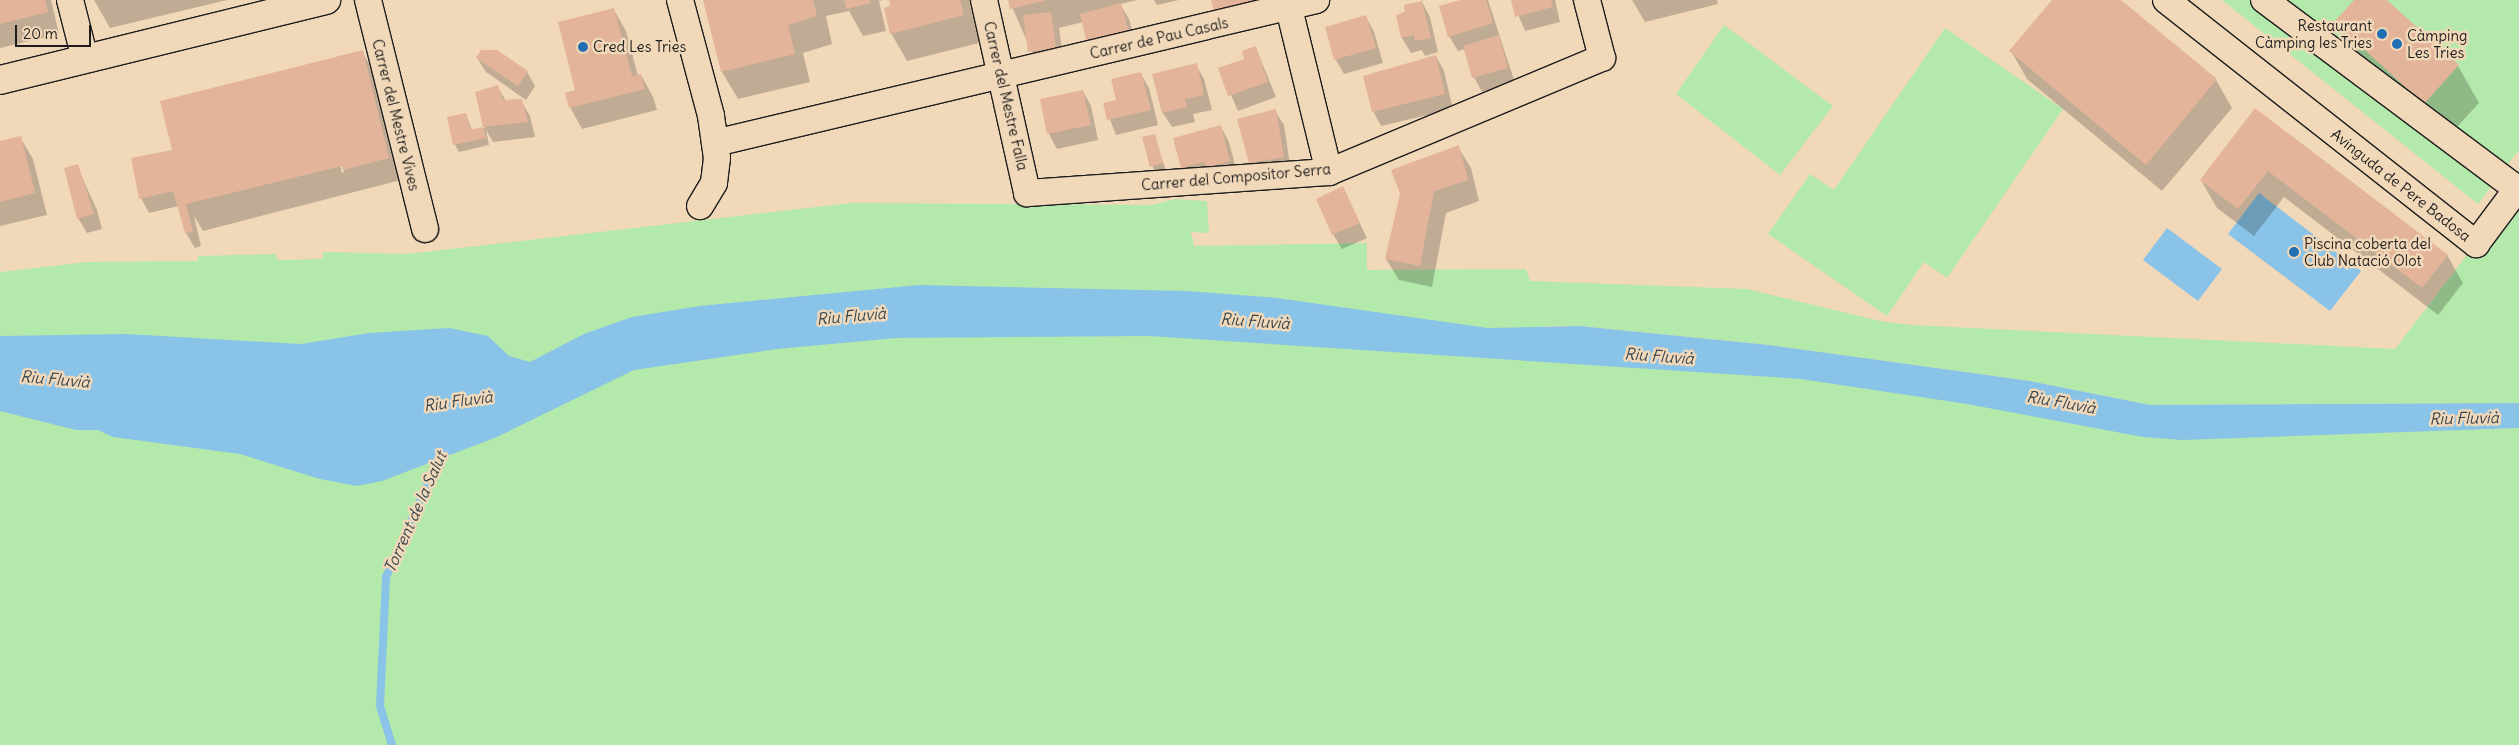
<!DOCTYPE html>
<html>
<head>
<meta charset="utf-8">
<style>
  body { margin:0 }
  #map { position:relative; width:2519px; height:745px; overflow:hidden; background:#f1d8b9; font-family:Delius,sans-serif }
  div>[style] { position:absolute }
  .green>* { inset:0; background:#b3e9ab }
  .water>* { inset:0; background:#89c3e8 }
  .shadow>* { inset:0; background:#0003 }
  .stream>* { height:8px; margin:-4px; padding:0 4px; transform-origin:4px; border-radius:4px; background:#89c3e8 }
  .building>* { inset:0; background:#e3b499 }
  .roads { filter:drop-shadow(1px 0 #1c1c1c) drop-shadow(-1px 0 #1c1c1c) drop-shadow(0 1px #1c1c1c) drop-shadow(0 -1px #1c1c1c) }
  .street>* { height:26px; margin:-13px; padding:0 13px; transform-origin:13px; border-radius:13px; background:#f1d8b9 }
  .secondary>* { height:28px; margin:-14px; padding:0 14px; transform-origin:14px; border-radius:14px; background:#f1d8b9 }
  .dots>* { width:14px; height:14px; translate:-50% -50%; box-sizing:border-box; border:2px solid #f1d8b9; border-radius:50% }
  span { translate:-50% -50%; white-space:nowrap; text-align:center; line-height:1.15; -webkit-text-stroke:5px #f1d8b9; paint-order:stroke }
  .poi-label { font-size:15px; color:#1c1c1c }
  .right { translate:-100% -50%; text-align:right }
  .left { translate:0 -50%; text-align:left }
  .street-label { font-size:15px; color:#1c1c1c }
  .water-label { font-size:16px; color:#37464f; font-style:italic }
  .scale { position:absolute; left:15px; top:25px; width:76px; height:22px; box-sizing:border-box; border:2px solid #1c1c1c; border-top:0; padding-left:6px; font-size:15px; line-height:18px; white-space:nowrap; color:#1c1c1c; -webkit-text-stroke:4px #f1d8b9; paint-order:stroke }
</style>
</head>
<body>
<div id="map">
  <div class="green">
    <div style="clip-path:polygon(2222px 0,2519px 0,2519px 150px,2478px 204px)"></div>
    <div style="clip-path:polygon(1724px 25px,1833px 106px,1780px 175px,1676px 94px)"></div>
    <div style="clip-path:polygon(1945px 28px,2063px 109px,1947px 278px,1924px 262px,1887px 316px,1768px 234px,1810px 174px,1834px 190px)"></div>
    <div style="clip-path:polygon(2519px 187px,2519px 403px,2150px 405px,2030px 381px,1769px 345px,1579px 326px,1543px 326px,2214px 438px,2519px 428px,2519px 745px,0 745px,0 272px,87px 262px,198px 261px,198px 256px,276px 254px,277px 260px,323px 259px,323px 252px,407px 254px,851px 203px,1152px 205px,1175px 199px,1207px 201px,1209px 233px,1191px 232px,1194px 246px,1367px 243px,1367px 270px,1526px 269px,1530px 281px,1747px 289px,1880px 321px,1911px 325px,2395px 349px)"></div>
  </div>
  <div class="water">
    <div style="clip-path:polygon(2259px 193px,2361px 271px,2330px 311px,2228px 234px)"></div>
    <div style="clip-path:polygon(2167px 228px,2222px 269px,2198px 301px,2143px 260px)"></div>
    <div style="clip-path:polygon(919px 285px,1187px 291px,1277px 298px,1488px 328px,1579px 326px,1769px 345px,1936px 368px,2030px 381px,2150px 405px,2519px 403px,2519px 428px,2182px 440px,2143px 437px,1967px 404px,1801px 379px,1149px 336px,896px 338px,777px 349px,634px 370px,497px 437px,382px 481px,357px 486px,320px 479px,240px 454px,113px 437px,98px 430px,76px 430px,0 411px,0 336px,126px 334px,301px 344px,369px 333px,449px 328px,488px 336px,509px 356px,530px 362px,584px 334px,632px 317px,700px 306px)"></div>
  </div>
  <div class="shadow">
    <div style="clip-path:polygon(0 0,51px 0,59px 34px,0 48px)"></div>
    <div style="clip-path:polygon(94px 0,227px 0,110px 28px)"></div>
    <div style="clip-path:polygon(704px 0,883px 0,879px 1px,886px 31px,863px 36px,849px 11px,826px 16px,832px 44px,803px 53px,810px 82px,738px 99px,722px 72px)"></div>
    <div style="clip-path:polygon(890px 0,969px 0,979px 43px,907px 61px,891px 33px)"></div>
    <div style="clip-path:polygon(1009px 0,1137px 0,1120px 4px,1129px 19px,1137px 47px,1083px 22px,1059px 28px,1064px 63px,1038px 66px)"></div>
    <div style="clip-path:polygon(1154px 0,1179px 0,1157px 5px)"></div>
    <div style="clip-path:polygon(1465px 0,1488px 0,1515px 83px,1482px 92px,1474px 77px,1465px 49px,1458px 51px,1449px 36px)"></div>
    <div style="clip-path:polygon(1512px 0,1555px 0,1560px 22px,1525px 31px)"></div>
    <div style="clip-path:polygon(1632px 0,1717px 0,1718px 4px,1645px 22px)"></div>
    <div style="clip-path:polygon(2054px 0,2119px 0,2216px 80px,2232px 108px,2162px 191px,2027px 79px,2011px 51px)"></div>
    <div style="clip-path:polygon(2356px 0,2385px 0,2458px 66px,2479px 103px,2446px 139px,2357px 59px,2336px 22px)"></div>
    <div style="clip-path:polygon(1422px 2px,1430px 17px,1438px 52px,1425px 56px,1422px 50px,1411px 53px,1402px 38px,1397px 16px)"></div>
    <div style="clip-path:polygon(614px 10px,626px 31px,638px 76px,641px 75px,653px 97px,657px 110px,582px 129px,570px 107px)"></div>
    <div style="clip-path:polygon(1366px 17px,1374px 32px,1383px 63px,1344px 74px,1336px 60px,1326px 28px)"></div>
    <div style="clip-path:polygon(1256px 48px,1276px 97px,1238px 111px,1220px 69px,1246px 60px)"></div>
    <div style="clip-path:polygon(evenodd,362px 52px,371px 67px,401px 180px,203px 231px,194px 216px,201px 246px,195px 248px,186px 233px,179px 206px,149px 213px,141px 198px,171px 151px,362px 52px,333px 136px,336px 136px,344px 172px,342px 173px,333px 136px)"></div>
    <div style="clip-path:polygon(1436px 56px,1444px 71px,1453px 109px,1381px 126px,1373px 111px)"></div>
    <div style="clip-path:polygon(477px 58px,527px 72px,535px 86px,526px 100px,486px 72px)"></div>
    <div style="clip-path:polygon(1196px 65px,1204px 79px,1212px 110px,1193px 114px,1195px 122px,1172px 127px,1163px 113px)"></div>
    <div style="clip-path:polygon(1141px 74px,1149px 88px,1158px 125px,1116px 135px,1104px 104px,1117px 101px)"></div>
    <div style="clip-path:polygon(497px 86px,506px 101px,521px 101px,530px 116px,535px 137px,493px 142px,486px 130px,489px 145px,459px 152px,455px 145px,466px 114px,472px 131px,485px 128px,477px 93px)"></div>
    <div style="clip-path:polygon(1083px 91px,1091px 106px,1098px 140px,1057px 149px,1049px 134px,1042px 100px)"></div>
    <div style="clip-path:polygon(2255px 110px,2447px 255px,2463px 283px,2438px 315px,2284px 197px,2254px 236px,2217px 208px,2201px 180px)"></div>
    <div style="clip-path:polygon(1275px 111px,1284px 125px,1291px 172px,1259px 178px,1250px 163px,1239px 120px)"></div>
    <div style="clip-path:polygon(1221px 127px,1229px 142px,1238px 176px,1190px 182px,1182px 168px)"></div>
    <div style="clip-path:polygon(1154px 135px,1166px 171px,1155px 174px,1144px 138px)"></div>
    <div style="clip-path:polygon(20px 137px,33px 159px,47px 215px,0 226px,0 142px)"></div>
    <div style="clip-path:polygon(1458px 147px,1471px 168px,1479px 201px,1446px 213px,1432px 287px,1399px 280px,1386px 259px)"></div>
    <div style="clip-path:polygon(77px 166px,97px 210px,102px 229px,87px 233px,78px 218px)"></div>
    <div style="clip-path:polygon(1343px 188px,1367px 238px,1342px 249px,1333px 234px)"></div>
  </div>
  <div class="stream">
    <div style="left:392px;top:745px;width:41px;rotate:-107.1deg"></div>
    <div style="left:380px;top:706px;width:129px;rotate:-87.3deg"></div>
    <div style="left:386px;top:577px;width:138px;rotate:-66deg"></div>
  </div>
  <div class="building">
    <div style="clip-path:polygon(0 0,45px 0,48px 12px,0 24px)"></div>
    <div style="clip-path:polygon(703px 0,813px 0,817px 16px,788px 25px,795px 54px,721px 72px)"></div>
    <div style="clip-path:polygon(844px 0,870px 0,871px 3px,846px 9px)"></div>
    <div style="clip-path:polygon(889px 0,960px 0,964px 15px,890px 34px,884px 8px,890px 6px)"></div>
    <div style="clip-path:polygon(1008px 0,1044px 0,1044px 1px,1010px 9px)"></div>
    <div style="clip-path:polygon(1211px 0,1253px 0,1255px 6px,1215px 16px)"></div>
    <div style="clip-path:polygon(1460px 0,1486px 0,1493px 23px,1448px 37px,1439px 6px)"></div>
    <div style="clip-path:polygon(1511px 0,1551px 0,1553px 7px,1515px 17px)"></div>
    <div style="clip-path:polygon(2052px 0,2121px 0,2217px 79px,2146px 165px,2009px 51px)"></div>
    <div style="clip-path:polygon(2354px 0,2387px 0,2459px 65px,2424px 104px,2334px 22px)"></div>
    <div style="clip-path:polygon(1422px 1px,1431px 38px,1415px 41px,1414px 35px,1401px 38px,1396px 15px,1405px 12px,1404px 5px)"></div>
    <div style="clip-path:polygon(1121px 3px,1129px 32px,1087px 43px,1080px 14px)"></div>
    <div style="clip-path:polygon(614px 8px,632px 76px,641px 74px,645px 89px,569px 108px,565px 93px,575px 90px,558px 22px)"></div>
    <div style="clip-path:polygon(1051px 12px,1056px 48px,1028px 52px,1023px 15px)"></div>
    <div style="clip-path:polygon(1366px 15px,1376px 48px,1334px 60px,1325px 27px)"></div>
    <div style="clip-path:polygon(1499px 35px,1508px 68px,1472px 78px,1463px 46px)"></div>
    <div style="clip-path:polygon(1256px 46px,1268px 82px,1228px 96px,1218px 68px,1244px 59px,1242px 51px)"></div>
    <div style="clip-path:polygon(363px 50px,389px 158px,343px 170px,342px 166px,186px 204px,193px 232px,185px 233px,173px 191px,139px 199px,131px 158px,172px 150px,160px 101px)"></div>
    <div style="clip-path:polygon(481px 50px,497px 50px,528px 71px,518px 86px,476px 58px)"></div>
    <div style="clip-path:polygon(1436px 55px,1445px 94px,1372px 112px,1363px 76px)"></div>
    <div style="clip-path:polygon(1197px 63px,1204px 95px,1185px 99px,1187px 107px,1162px 113px,1152px 74px)"></div>
    <div style="clip-path:polygon(1141px 72px,1151px 110px,1107px 120px,1103px 103px,1116px 100px,1111px 79px)"></div>
    <div style="clip-path:polygon(498px 85px,503px 100px,522px 99px,528px 122px,483px 127px,486px 138px,453px 145px,447px 117px,466px 113px,470px 130px,483px 127px,475px 92px)"></div>
    <div style="clip-path:polygon(1083px 90px,1091px 125px,1047px 134px,1040px 99px)"></div>
    <div style="clip-path:polygon(2255px 108px,2448px 255px,2422px 288px,2268px 171px,2238px 209px,2200px 180px)"></div>
    <div style="clip-path:polygon(1276px 109px,1284px 157px,1249px 163px,1237px 119px)"></div>
    <div style="clip-path:polygon(1221px 125px,1230px 161px,1206px 168px,1204px 162px,1181px 168px,1173px 138px)"></div>
    <div style="clip-path:polygon(1155px 134px,1163px 163px,1150px 167px,1142px 137px)"></div>
    <div style="clip-path:polygon(21px 136px,35px 193px,0 202px,0 141px)"></div>
    <div style="clip-path:polygon(1459px 145px,1468px 180px,1434px 191px,1420px 266px,1385px 259px,1400px 194px,1391px 170px)"></div>
    <div style="clip-path:polygon(78px 164px,94px 214px,77px 219px,64px 168px)"></div>
    <div style="clip-path:polygon(1343px 186px,1360px 223px,1332px 235px,1316px 199px)"></div>
  </div>
  <div class="roads">
    <div class="street">
      <div style="left:70px;top:0;width:61px;rotate:75.7deg"></div>
      <div style="left:368px;top:0;width:236px;rotate:76deg"></div>
      <div style="left:680px;top:0;width:120px;rotate:75deg"></div>
      <div style="left:711px;top:116px;width:42px;rotate:81.9deg"></div>
      <div style="left:717px;top:158px;width:25px;rotate:97deg"></div>
      <div style="left:714px;top:183px;width:27px;rotate:121deg"></div>
      <div style="left:984px;top:0;width:198px;rotate:77.4deg"></div>
      <div style="left:1027px;top:193px;width:303px;rotate:-4deg"></div>
      <div style="left:1329px;top:172px;width:296px;rotate:-22.7deg"></div>
      <div style="left:1602px;top:58px;width:60px;rotate:-104.5deg"></div>
      <div style="left:1287px;top:0;width:177px;rotate:76.3deg"></div>
      <div style="left:2166px;top:0;width:395px;rotate:38.2deg"></div>
      <div style="left:2476px;top:244px;width:69px;rotate:-53.3deg"></div>
      <div style="left:2517px;top:189px;width:316px;rotate:-143.2deg"></div>
      <div style="left:715px;top:143px;width:618px;rotate:-13.38deg"></div>
    </div>
    <div class="secondary">
      <div style="left:0;top:80px;width:336px;rotate:-13.8deg"></div>
    </div>
  </div>
  <div class="dots">
    <div style="left:2382px;top:34px;background:#1f6fb2"></div>
    <div style="left:2397px;top:44px;background:#1f6fb2"></div>
    <div style="left:583px;top:47px;background:#1f6fb2"></div>
    <div style="left:2294px;top:252px;background:#1f6fb2"></div>
  </div>
  <div class="poi-label">
    <span class="right" style="left:2372px;top:34px">Restaurant<br>Càmping les Tries</span>
    <span class="left" style="left:2407px;top:44px">Càmping<br>Les Tries</span>
    <span class="left" style="left:593px;top:47px">Cred Les Tries</span>
    <span class="left" style="left:2304px;top:252px">Piscina coberta del<br>Club Natació Olot</span>
  </div>
  <div class="street-label">
    <span style="left:1159px;top:38px;rotate:-13deg">Carrer de Pau Casals</span>
    <span style="left:1006px;top:96px;rotate:77deg">Carrer del Mestre Falla</span>
    <span style="left:396px;top:115px;rotate:76deg">Carrer del Mestre Vives</span>
    <span style="left:1236px;top:177px;rotate:-5deg">Carrer del Compositor Serra</span>
    <span style="left:2401px;top:185px;rotate:38deg">Avinguda de Pere Badosa</span>
  </div>
  <div class="water-label">
    <span style="left:851px;top:316px;rotate:-5deg">Riu Fluvià</span>
    <span style="left:1255px;top:321px;rotate:4deg">Riu Fluvià</span>
    <span style="left:1659px;top:356px;rotate:4deg">Riu Fluvià</span>
    <span style="left:55px;top:379px;rotate:5deg">Riu Fluvià</span>
    <span style="left:458px;top:401px;rotate:-8deg">Riu Fluvià</span>
    <span style="left:2061px;top:402px;rotate:10deg">Riu Fluvià</span>
    <span style="left:2464px;top:418px;rotate:-1deg">Riu Fluvià</span>
    <span style="left:415px;top:512px;rotate:-66deg">Torrent de la Salut</span>
  </div>
  <div class="scale">20 m</div>
</div>
</body>
</html>
